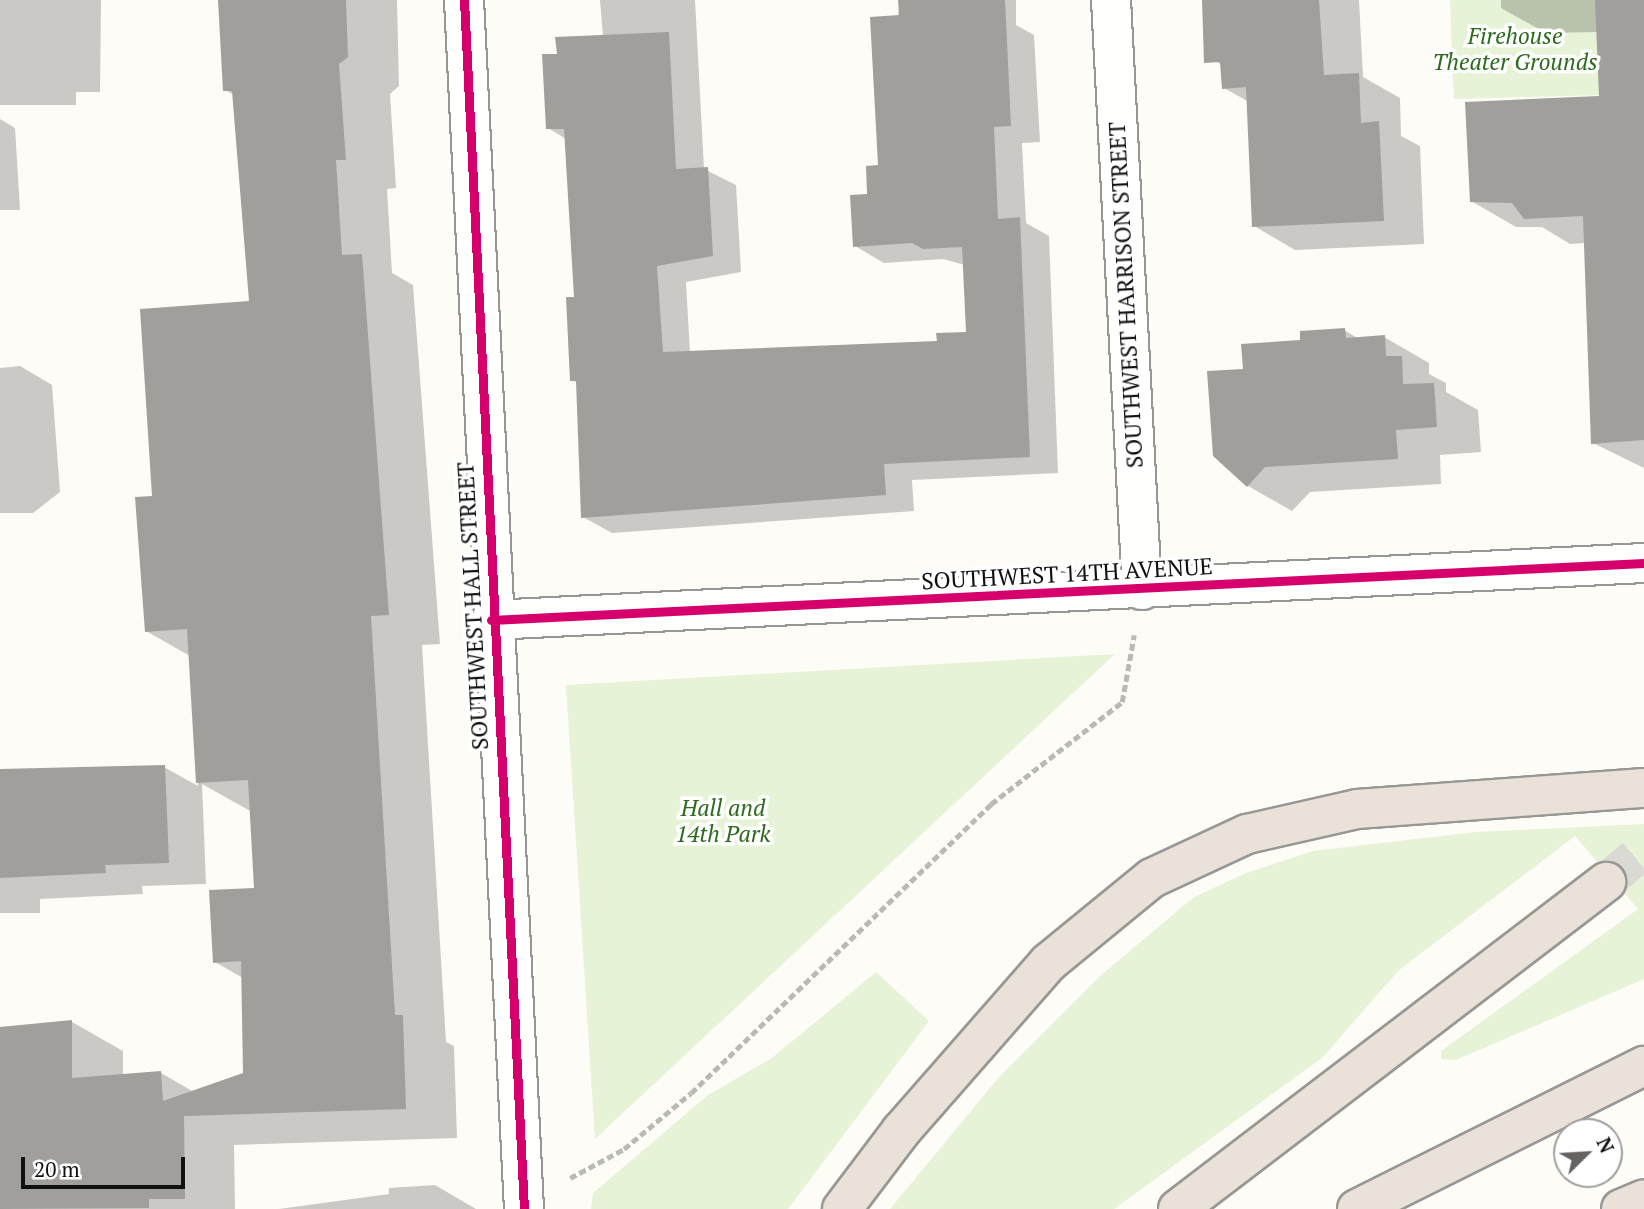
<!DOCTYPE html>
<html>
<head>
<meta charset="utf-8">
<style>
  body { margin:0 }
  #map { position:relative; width:1644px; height:1209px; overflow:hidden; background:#fdfcf7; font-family:"PT Serif",serif }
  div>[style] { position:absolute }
  .green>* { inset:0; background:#e7f3d7 }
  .shadow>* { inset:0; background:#0003 }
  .building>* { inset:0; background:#a19f9c }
  .motorway-tunnel>* { height:38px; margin-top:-19px; transform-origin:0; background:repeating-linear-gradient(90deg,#dad9d4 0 38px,transparent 0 57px) }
  .path>* { height:4.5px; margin-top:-2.25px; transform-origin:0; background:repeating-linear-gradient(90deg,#b9b9b8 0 7px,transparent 0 10.5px) }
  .roads { filter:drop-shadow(2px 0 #979795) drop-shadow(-2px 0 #979795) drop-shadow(0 2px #979795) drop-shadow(0 -2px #979795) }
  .minor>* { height:38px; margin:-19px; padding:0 19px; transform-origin:19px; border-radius:19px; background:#fffffe }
  .motorway>* { height:38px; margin:-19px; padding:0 19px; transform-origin:19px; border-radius:19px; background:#eae1d8 }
  .cycleway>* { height:9px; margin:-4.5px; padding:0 4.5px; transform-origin:4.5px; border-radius:4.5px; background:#d6006c }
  span { translate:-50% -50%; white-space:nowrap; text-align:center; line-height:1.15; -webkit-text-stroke:7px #fff; paint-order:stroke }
  .park-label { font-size:23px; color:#2f6b1f; font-style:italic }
  .street-label { font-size:23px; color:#111 }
  .north { position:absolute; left:1553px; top:1118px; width:70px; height:70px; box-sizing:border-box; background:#fff; border:2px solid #a0a0a0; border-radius:50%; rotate:66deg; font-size:19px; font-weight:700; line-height:28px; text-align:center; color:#111 }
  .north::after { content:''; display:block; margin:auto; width:24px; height:32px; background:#646362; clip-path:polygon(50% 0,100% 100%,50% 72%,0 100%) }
  .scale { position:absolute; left:21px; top:1157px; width:164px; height:32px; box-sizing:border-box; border:4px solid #111; border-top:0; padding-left:9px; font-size:21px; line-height:24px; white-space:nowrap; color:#111; -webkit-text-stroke:5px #fff; paint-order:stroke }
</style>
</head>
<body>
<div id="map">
  <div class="green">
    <div style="clip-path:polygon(1450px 0,1644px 0,1644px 94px,1454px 99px)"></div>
    <div style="clip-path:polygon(1115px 654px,595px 1139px,566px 685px)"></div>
    <div style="clip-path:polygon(1644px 824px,1644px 979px,1456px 1060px,1441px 1059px,1441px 1051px,1638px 909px,1575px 836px,1398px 971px,1322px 1058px,1114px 1209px,890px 1209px,999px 1077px,1100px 976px,1194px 897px,1246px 873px,1313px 851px,1476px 832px)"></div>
    <div style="clip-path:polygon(876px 972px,929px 1021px,788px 1209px,591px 1209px,593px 1193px,708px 1095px,772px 1058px)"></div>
  </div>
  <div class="shadow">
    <div style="clip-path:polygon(0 0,101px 0,100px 92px,76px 92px,76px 105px,0 105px)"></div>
    <div style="clip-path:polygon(220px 0,397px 0,399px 86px,390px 94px,396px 188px,387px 189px,392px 273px,413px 285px,440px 644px,422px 645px,446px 1042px,454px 1046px,457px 1138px,234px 1145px,235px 1209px,0 1209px,0 1029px,72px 1022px,123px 1051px,123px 1076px,161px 1073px,194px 1092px,245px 1075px,243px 978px,215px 962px,256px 889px,252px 812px,202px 784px,206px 884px,142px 886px,143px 894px,40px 899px,40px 913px,0 913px,0 771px,164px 767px,198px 786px,190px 656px,146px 631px,154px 497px,251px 303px,234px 95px,225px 90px)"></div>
    <div style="clip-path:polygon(600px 0,695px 0,704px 169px,736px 185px,741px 272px,686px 282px,690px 353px,939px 342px,968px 334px,965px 265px,943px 259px,884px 263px,855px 246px,879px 167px,900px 0,1016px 0,1016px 25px,1034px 35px,1040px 142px,1022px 143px,1026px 223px,1049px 236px,1058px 473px,912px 480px,914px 511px,612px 533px,583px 517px,578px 383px,572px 380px,576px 298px,566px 139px,548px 128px,559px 55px,603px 37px)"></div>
    <div style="clip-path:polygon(1212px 0,1359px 0,1363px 77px,1400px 98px,1401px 136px,1420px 146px,1424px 244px,1295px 250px,1254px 226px,1249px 102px,1224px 88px,1222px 65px,1215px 61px)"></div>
    <div style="clip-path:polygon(1501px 0,1644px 0,1644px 468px,1593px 443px,1586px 243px,1570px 244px,1542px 227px,1516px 227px,1471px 201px,1601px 98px,1598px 32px,1546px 33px,1501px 8px)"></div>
    <div style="clip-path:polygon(0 119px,15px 128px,20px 210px,0 210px)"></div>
    <div style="clip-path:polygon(1344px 330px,1359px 339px,1384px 337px,1429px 363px,1429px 374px,1446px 383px,1446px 392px,1478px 410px,1481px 452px,1440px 455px,1441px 484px,1310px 492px,1292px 511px,1248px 486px,1245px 371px,1302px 342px)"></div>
    <div style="clip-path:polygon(20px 366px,52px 385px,60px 492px,33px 513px,0 513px,0 368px)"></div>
    <div style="clip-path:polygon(435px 1185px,476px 1209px,279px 1209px,389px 1194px,389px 1188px)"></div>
  </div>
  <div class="building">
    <div style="clip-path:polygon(218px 0,346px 0,348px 57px,339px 64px,346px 160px,336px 160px,342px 255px,362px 254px,389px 615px,371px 616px,395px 1015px,403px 1015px,406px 1109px,184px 1116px,185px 1199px,149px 1199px,149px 1208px,0 1209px,0 1027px,72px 1020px,72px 1078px,161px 1071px,163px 1101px,243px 1073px,241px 961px,213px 963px,209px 890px,254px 888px,248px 780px,196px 783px,187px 629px,145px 632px,135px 497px,152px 496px,140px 309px,249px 301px,232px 91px,223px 91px)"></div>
    <div style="clip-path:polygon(898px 0,1005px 0,1011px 126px,994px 127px,998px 219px,1020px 217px,1030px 457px,884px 464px,886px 495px,581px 518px,576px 381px,570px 381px,566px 297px,574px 297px,564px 129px,546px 129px,542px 54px,557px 54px,555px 37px,669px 32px,676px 169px,708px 167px,713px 256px,657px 266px,663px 352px,937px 341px,936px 333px,966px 332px,962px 247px,923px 249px,912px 243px,853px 247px,850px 195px,867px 194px,866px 166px,878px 165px,870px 17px,899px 15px)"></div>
    <div style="clip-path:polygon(1202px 0,1319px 0,1324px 75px,1359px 73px,1361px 123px,1379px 121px,1384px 221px,1252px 227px,1246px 87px,1222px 89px,1220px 62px,1204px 63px)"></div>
    <div style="clip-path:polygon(1595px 0,1644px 0,1644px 440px,1591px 444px,1583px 216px,1524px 219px,1512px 203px,1470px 202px,1465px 102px,1599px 96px)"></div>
    <div style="clip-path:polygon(1345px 328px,1346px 338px,1385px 335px,1386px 356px,1402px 356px,1403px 384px,1434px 383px,1437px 427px,1396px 430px,1398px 459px,1265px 467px,1247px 487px,1213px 456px,1207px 371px,1243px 369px,1241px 344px,1300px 340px,1300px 331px)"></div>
    <div style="clip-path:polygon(165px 765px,169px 863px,105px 865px,106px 873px,0 878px,0 769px)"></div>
  </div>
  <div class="motorway-tunnel">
    <div style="left:1606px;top:882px;width:50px;rotate:-40.1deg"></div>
  </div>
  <div class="path">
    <div style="left:570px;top:1178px;width:61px;rotate:-28.2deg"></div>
    <div style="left:624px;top:1149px;width:87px;rotate:-39.9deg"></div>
    <div style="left:691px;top:1093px;width:417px;rotate:-43.9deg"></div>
    <div style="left:991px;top:804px;width:166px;rotate:-37.9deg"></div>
    <div style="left:1122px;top:702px;width:68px;rotate:-79.8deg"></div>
  </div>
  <div class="roads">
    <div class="minor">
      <div style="left:464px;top:0;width:1210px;rotate:87.16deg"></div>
      <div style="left:1111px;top:0;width:591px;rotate:86.99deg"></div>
      <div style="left:491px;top:620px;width:1154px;rotate:-2.83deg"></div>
    </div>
    <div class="motorway">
      <div style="left:842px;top:1209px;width:98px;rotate:-52.9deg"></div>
      <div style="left:901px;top:1131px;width:223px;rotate:-48.8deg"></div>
      <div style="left:1048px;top:963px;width:134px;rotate:-39.3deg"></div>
      <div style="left:1152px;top:878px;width:105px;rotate:-24.9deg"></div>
      <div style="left:1247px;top:834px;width:113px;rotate:-12.8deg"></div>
      <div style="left:1357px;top:809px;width:288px;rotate:-4.2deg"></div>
      <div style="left:1178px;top:1209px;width:539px;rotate:-37.38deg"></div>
      <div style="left:1357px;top:1209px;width:321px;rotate:-26.5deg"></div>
      <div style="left:1621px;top:1209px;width:25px;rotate:-23deg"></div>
    </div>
  </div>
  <div class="cycleway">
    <div style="left:464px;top:0;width:1210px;rotate:87.16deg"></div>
    <div style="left:491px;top:620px;width:1154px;rotate:-2.83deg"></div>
  </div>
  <div class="park-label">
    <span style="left:1515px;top:49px">Firehouse<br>Theater Grounds</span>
    <span style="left:723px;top:821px">Hall and<br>14th Park</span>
  </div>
  <div class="street-label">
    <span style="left:1126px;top:295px;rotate:-93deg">SOUTHWEST HARRISON STREET</span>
    <span style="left:1067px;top:574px;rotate:-3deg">SOUTHWEST 14TH AVENUE</span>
    <span style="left:473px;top:606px;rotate:-93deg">SOUTHWEST HALL STREET</span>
  </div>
  <div class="north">N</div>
  <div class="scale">20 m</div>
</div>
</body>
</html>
